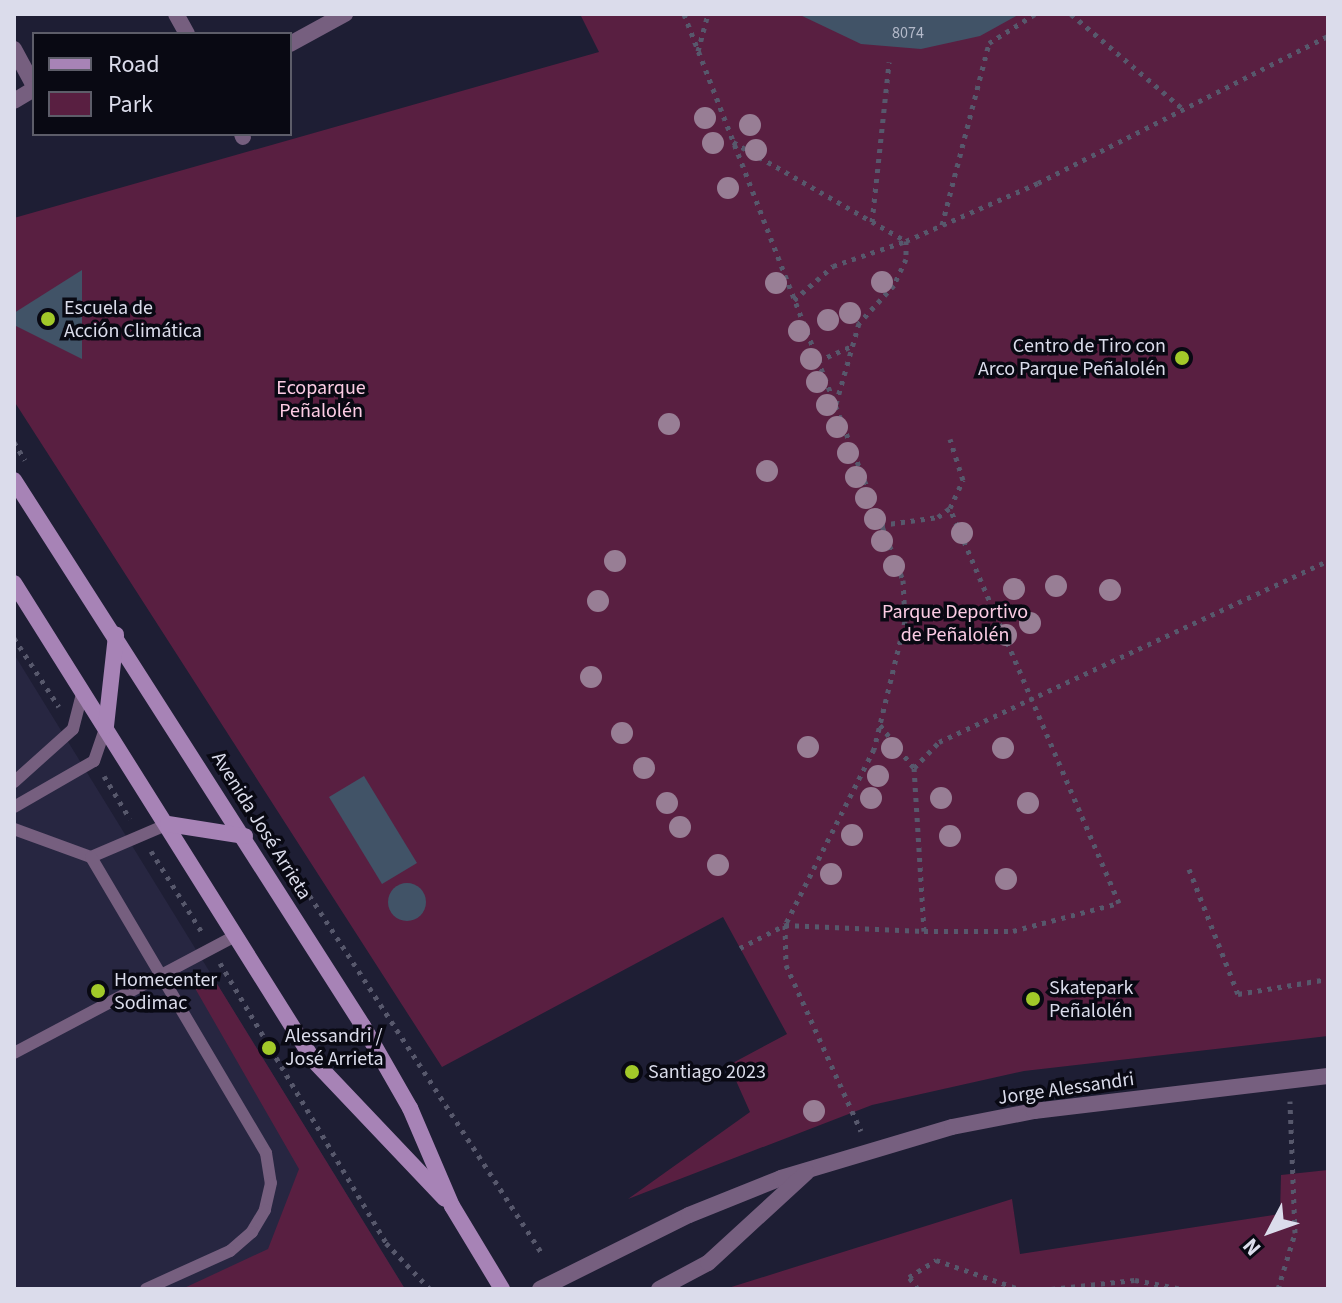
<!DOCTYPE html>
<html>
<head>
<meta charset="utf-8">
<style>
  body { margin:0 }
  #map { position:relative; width:1342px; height:1303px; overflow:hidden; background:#1e1e34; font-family:"Source Sans 3",sans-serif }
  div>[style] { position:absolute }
  .built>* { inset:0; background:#272641 }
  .green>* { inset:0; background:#591f41 }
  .building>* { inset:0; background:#415367 }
  .round { border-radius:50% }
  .path>* { height:5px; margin-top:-2.5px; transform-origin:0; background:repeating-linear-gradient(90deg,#57586c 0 4px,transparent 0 10px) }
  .service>* { height:12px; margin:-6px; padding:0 6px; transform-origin:6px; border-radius:6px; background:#765f7f }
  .minor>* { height:16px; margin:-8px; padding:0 8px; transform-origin:8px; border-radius:8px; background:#765f7f }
  .tertiary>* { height:16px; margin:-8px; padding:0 8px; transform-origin:8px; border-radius:8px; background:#765f7f }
  .secondary>* { height:16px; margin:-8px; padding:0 8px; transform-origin:8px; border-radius:8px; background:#a783b6 }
  .trees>* { width:22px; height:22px; margin:-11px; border-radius:50%; background:#987e95 }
  .dots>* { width:22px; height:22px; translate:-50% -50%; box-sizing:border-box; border:4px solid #090913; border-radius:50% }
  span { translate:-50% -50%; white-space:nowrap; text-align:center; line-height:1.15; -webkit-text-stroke:7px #090913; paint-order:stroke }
  .number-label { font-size:16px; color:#b4baca }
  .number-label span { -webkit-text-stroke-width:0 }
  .poi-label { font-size:20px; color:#dbdceb }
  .left { translate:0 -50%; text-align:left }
  .right { translate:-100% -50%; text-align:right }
  .park-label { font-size:20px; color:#fccce4 }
  .street-label { font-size:20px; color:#dbdceb }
  .frame { position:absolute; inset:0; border:16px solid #dbdceb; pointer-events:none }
  .legend { position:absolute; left:32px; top:32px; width:260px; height:104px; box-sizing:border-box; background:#090913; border:2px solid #5d5d69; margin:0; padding:10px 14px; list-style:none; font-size:24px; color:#dbdceb }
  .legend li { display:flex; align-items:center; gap:16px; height:40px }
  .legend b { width:40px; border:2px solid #5d5d69 }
  .north { position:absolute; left:1230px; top:1191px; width:80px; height:80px; -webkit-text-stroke:6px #090913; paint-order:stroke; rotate:229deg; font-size:22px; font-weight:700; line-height:32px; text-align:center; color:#dbdceb }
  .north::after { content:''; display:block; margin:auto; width:28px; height:36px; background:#dbdceb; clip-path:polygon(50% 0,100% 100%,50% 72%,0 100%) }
</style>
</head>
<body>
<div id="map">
  <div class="built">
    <div style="clip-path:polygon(14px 654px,211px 974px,405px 1289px,14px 1289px)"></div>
  </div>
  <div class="green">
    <div style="clip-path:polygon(580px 14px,1328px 14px,1328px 1036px,1024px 1071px,872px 1105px,628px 1199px,750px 1112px,729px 1065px,787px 1034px,723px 917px,442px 1067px,14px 401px,14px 218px,599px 52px)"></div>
    <div style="clip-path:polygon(211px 974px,405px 1289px,182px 1289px,268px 1249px,299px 1169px,192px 983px)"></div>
    <div style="clip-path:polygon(1328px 1170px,1328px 1289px,725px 1289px,1012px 1199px,1020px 1254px,1280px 1214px,1281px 1175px)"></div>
  </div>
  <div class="building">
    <div style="clip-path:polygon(798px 14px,1020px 14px,980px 36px,921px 49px,861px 44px)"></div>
    <div style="clip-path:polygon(82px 270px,82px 359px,14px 325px,14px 313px)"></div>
    <div style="clip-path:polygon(364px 776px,417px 863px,382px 884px,329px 797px)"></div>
    <div class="round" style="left:388px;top:883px;width:38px;height:38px"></div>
  </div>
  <div class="path">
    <div style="left:684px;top:14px;width:607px;rotate:68.85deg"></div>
    <div style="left:903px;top:580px;width:41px;rotate:87.2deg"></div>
    <div style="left:905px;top:621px;width:132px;rotate:103.6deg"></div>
    <div style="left:874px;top:749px;width:197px;rotate:116.8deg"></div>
    <div style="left:785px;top:925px;width:40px;rotate:88.6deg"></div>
    <div style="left:786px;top:965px;width:182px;rotate:65.7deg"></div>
    <div style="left:1071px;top:14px;width:147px;rotate:40.3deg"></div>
    <div style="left:698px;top:51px;width:38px;rotate:-75deg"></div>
    <div style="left:733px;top:142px;width:199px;rotate:29.8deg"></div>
    <div style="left:906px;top:241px;width:18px;rotate:90deg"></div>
    <div style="left:906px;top:259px;width:29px;rotate:115deg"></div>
    <div style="left:894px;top:285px;width:52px;rotate:132.6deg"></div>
    <div style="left:859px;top:323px;width:84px;rotate:105.9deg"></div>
    <div style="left:872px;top:222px;width:161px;rotate:-83.9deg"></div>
    <div style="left:942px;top:225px;width:188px;rotate:-75.5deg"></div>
    <div style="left:989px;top:43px;width:54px;rotate:-32.2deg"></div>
    <div style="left:794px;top:300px;width:52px;rotate:-41.1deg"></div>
    <div style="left:833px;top:266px;width:77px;rotate:-18.9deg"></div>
    <div style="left:906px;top:241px;width:144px;rotate:-23.7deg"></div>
    <div style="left:1038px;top:183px;width:325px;rotate:-26.9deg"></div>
    <div style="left:818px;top:361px;width:37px;rotate:-24deg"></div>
    <div style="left:14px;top:442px;width:21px;rotate:59deg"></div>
    <div style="left:881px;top:525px;width:58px;rotate:-8deg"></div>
    <div style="left:938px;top:517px;width:15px;rotate:-37deg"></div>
    <div style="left:950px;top:508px;width:31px;rotate:-65deg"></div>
    <div style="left:963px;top:480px;width:43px;rotate:-107.6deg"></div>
    <div style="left:14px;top:638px;width:82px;rotate:56.9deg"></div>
    <div style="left:880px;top:725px;width:55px;rotate:51.7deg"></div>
    <div style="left:104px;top:776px;width:50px;rotate:58.8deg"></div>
    <div style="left:151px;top:851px;width:98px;rotate:57.9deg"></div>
    <div style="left:1189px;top:869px;width:134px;rotate:68.6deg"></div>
    <div style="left:1238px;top:994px;width:91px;rotate:-9.5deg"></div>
    <div style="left:304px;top:887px;width:439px;rotate:57deg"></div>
    <div style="left:924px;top:931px;width:89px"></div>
    <div style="left:1013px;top:931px;width:110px;rotate:-14.8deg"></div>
    <div style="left:1119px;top:903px;width:430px;rotate:-113.2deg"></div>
    <div style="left:740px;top:948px;width:51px;rotate:-27.1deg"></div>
    <div style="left:785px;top:925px;width:139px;rotate:2.5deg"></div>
    <div style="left:924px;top:931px;width:163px;rotate:-93.5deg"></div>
    <div style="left:914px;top:768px;width:36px;rotate:-46deg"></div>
    <div style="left:939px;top:742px;width:429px;rotate:-25deg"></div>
    <div style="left:220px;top:963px;width:326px;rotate:59.3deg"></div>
    <div style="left:386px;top:1243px;width:64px;rotate:46.3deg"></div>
    <div style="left:918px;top:1289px;width:15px;rotate:-127deg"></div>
    <div style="left:909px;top:1277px;width:32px;rotate:-32deg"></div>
    <div style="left:936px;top:1260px;width:88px;rotate:19.3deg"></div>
    <div style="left:1051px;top:1289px;width:84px;rotate:-6.1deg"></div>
    <div style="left:1135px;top:1280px;width:48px;rotate:10.8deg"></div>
    <div style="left:1278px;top:1289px;width:59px;rotate:-73.1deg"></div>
    <div style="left:1295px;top:1233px;width:132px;rotate:-92.2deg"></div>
  </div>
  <div class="service">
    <div style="left:14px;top:782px;width:79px;rotate:-41.9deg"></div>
    <div style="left:73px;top:729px;width:40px;rotate:-75.6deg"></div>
    <div style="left:14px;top:807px;width:92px;rotate:-29.9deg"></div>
    <div style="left:94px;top:761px;width:37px;rotate:-71deg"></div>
    <div style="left:14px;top:829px;width:82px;rotate:20deg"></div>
    <div style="left:91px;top:857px;width:84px;rotate:-23.2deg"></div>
    <div style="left:91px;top:857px;width:344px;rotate:59.4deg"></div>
    <div style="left:266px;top:1153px;width:30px;rotate:81deg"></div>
    <div style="left:271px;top:1183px;width:28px;rotate:103deg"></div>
    <div style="left:265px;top:1210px;width:26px;rotate:121deg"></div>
    <div style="left:252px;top:1232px;width:29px;rotate:139deg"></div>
    <div style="left:230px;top:1251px;width:92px;rotate:155.7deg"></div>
    <div style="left:14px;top:1053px;width:252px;rotate:-27.9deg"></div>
  </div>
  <div class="minor">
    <div style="left:176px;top:14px;width:23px;rotate:61deg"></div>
    <div style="left:290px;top:44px;width:63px;rotate:-28.6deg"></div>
    <div style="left:14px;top:49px;width:42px;rotate:61.6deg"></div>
    <div style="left:14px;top:101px;width:23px;rotate:-31deg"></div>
    <div style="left:242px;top:134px;width:3px;rotate:72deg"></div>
  </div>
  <div class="tertiary">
    <div style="left:540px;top:1289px;width:166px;rotate:-26.4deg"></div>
    <div style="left:689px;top:1215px;width:99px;rotate:-21.9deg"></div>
    <div style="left:781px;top:1178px;width:178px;rotate:-16.6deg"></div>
    <div style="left:952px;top:1127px;width:84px;rotate:-11deg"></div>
    <div style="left:1034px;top:1111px;width:296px;rotate:-6.8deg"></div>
    <div style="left:659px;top:1289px;width:55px;rotate:-28deg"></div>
    <div style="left:708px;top:1263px;width:134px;rotate:-42.6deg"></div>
  </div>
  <div class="secondary">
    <div style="left:14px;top:480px;width:648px;rotate:57.41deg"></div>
    <div style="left:363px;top:1026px;width:95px;rotate:60.2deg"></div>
    <div style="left:410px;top:1108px;width:107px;rotate:66.8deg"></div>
    <div style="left:452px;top:1206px;width:97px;rotate:58.9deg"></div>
    <div style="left:14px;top:583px;width:564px;rotate:57.89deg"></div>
    <div style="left:314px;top:1061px;width:190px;rotate:46.5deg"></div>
    <div style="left:106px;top:726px;width:92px;rotate:-83.7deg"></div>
    <div style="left:168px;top:824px;width:78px;rotate:8.9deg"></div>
  </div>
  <div class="trees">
    <div style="left:705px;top:118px"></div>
    <div style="left:750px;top:125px"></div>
    <div style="left:713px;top:143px"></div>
    <div style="left:756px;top:150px"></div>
    <div style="left:728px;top:188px"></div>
    <div style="left:882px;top:282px"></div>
    <div style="left:776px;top:283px"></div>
    <div style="left:850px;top:313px"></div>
    <div style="left:828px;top:320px"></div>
    <div style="left:799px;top:331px"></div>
    <div style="left:811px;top:359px"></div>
    <div style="left:817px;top:382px"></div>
    <div style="left:827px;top:405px"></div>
    <div style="left:669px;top:424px"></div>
    <div style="left:837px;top:427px"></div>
    <div style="left:848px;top:453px"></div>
    <div style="left:767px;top:471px"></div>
    <div style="left:856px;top:477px"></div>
    <div style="left:866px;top:498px"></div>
    <div style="left:875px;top:519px"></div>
    <div style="left:962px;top:533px"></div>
    <div style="left:882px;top:541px"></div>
    <div style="left:615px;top:561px"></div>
    <div style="left:894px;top:566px"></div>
    <div style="left:1056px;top:586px"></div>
    <div style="left:1014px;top:589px"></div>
    <div style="left:1110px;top:590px"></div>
    <div style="left:598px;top:601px"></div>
    <div style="left:1030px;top:623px"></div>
    <div style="left:1006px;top:635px"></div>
    <div style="left:591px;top:677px"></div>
    <div style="left:622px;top:733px"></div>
    <div style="left:808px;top:747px"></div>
    <div style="left:892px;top:748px"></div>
    <div style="left:1003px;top:748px"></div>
    <div style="left:644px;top:768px"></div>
    <div style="left:878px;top:776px"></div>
    <div style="left:871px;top:798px"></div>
    <div style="left:941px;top:798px"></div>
    <div style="left:667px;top:803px"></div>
    <div style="left:1028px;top:803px"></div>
    <div style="left:680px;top:827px"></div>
    <div style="left:852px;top:835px"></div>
    <div style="left:950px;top:836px"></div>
    <div style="left:718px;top:865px"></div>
    <div style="left:831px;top:874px"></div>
    <div style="left:1006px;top:879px"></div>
    <div style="left:814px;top:1111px"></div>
  </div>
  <div class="dots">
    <div style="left:48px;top:319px;background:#a2c929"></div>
    <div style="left:1182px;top:358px;background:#a2c929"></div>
    <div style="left:98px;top:991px;background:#a2c929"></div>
    <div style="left:1033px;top:999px;background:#a2c929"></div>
    <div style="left:269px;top:1048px;background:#a2c929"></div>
    <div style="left:632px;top:1072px;background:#a2c929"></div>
  </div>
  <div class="number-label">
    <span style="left:908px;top:33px">8074</span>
  </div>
  <div class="poi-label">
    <span class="left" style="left:64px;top:320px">Escuela de<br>Acción Climática</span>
    <span class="right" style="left:1166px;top:358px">Centro de Tiro con<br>Arco Parque Peñalolén</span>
    <span class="left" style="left:114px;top:992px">Homecenter<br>Sodimac</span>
    <span class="left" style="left:1049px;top:1000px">Skatepark<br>Peñalolén</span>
    <span class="left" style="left:285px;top:1048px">Alessandri /<br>José Arrieta</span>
    <span class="left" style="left:648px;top:1072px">Santiago 2023</span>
  </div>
  <div class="park-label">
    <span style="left:321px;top:400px">Ecoparque<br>Peñalolén</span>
    <span style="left:955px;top:624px">Parque Deportivo<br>de Peñalolén</span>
  </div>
  <div class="street-label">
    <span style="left:261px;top:826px;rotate:58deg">Avenida José Arrieta</span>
    <span style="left:1066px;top:1089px;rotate:-8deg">Jorge Alessandri</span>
  </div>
  <div class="frame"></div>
  <ul class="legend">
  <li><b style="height:10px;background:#a783b6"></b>Road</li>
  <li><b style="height:22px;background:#591f41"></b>Park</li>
  </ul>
  <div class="north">N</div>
</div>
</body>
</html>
